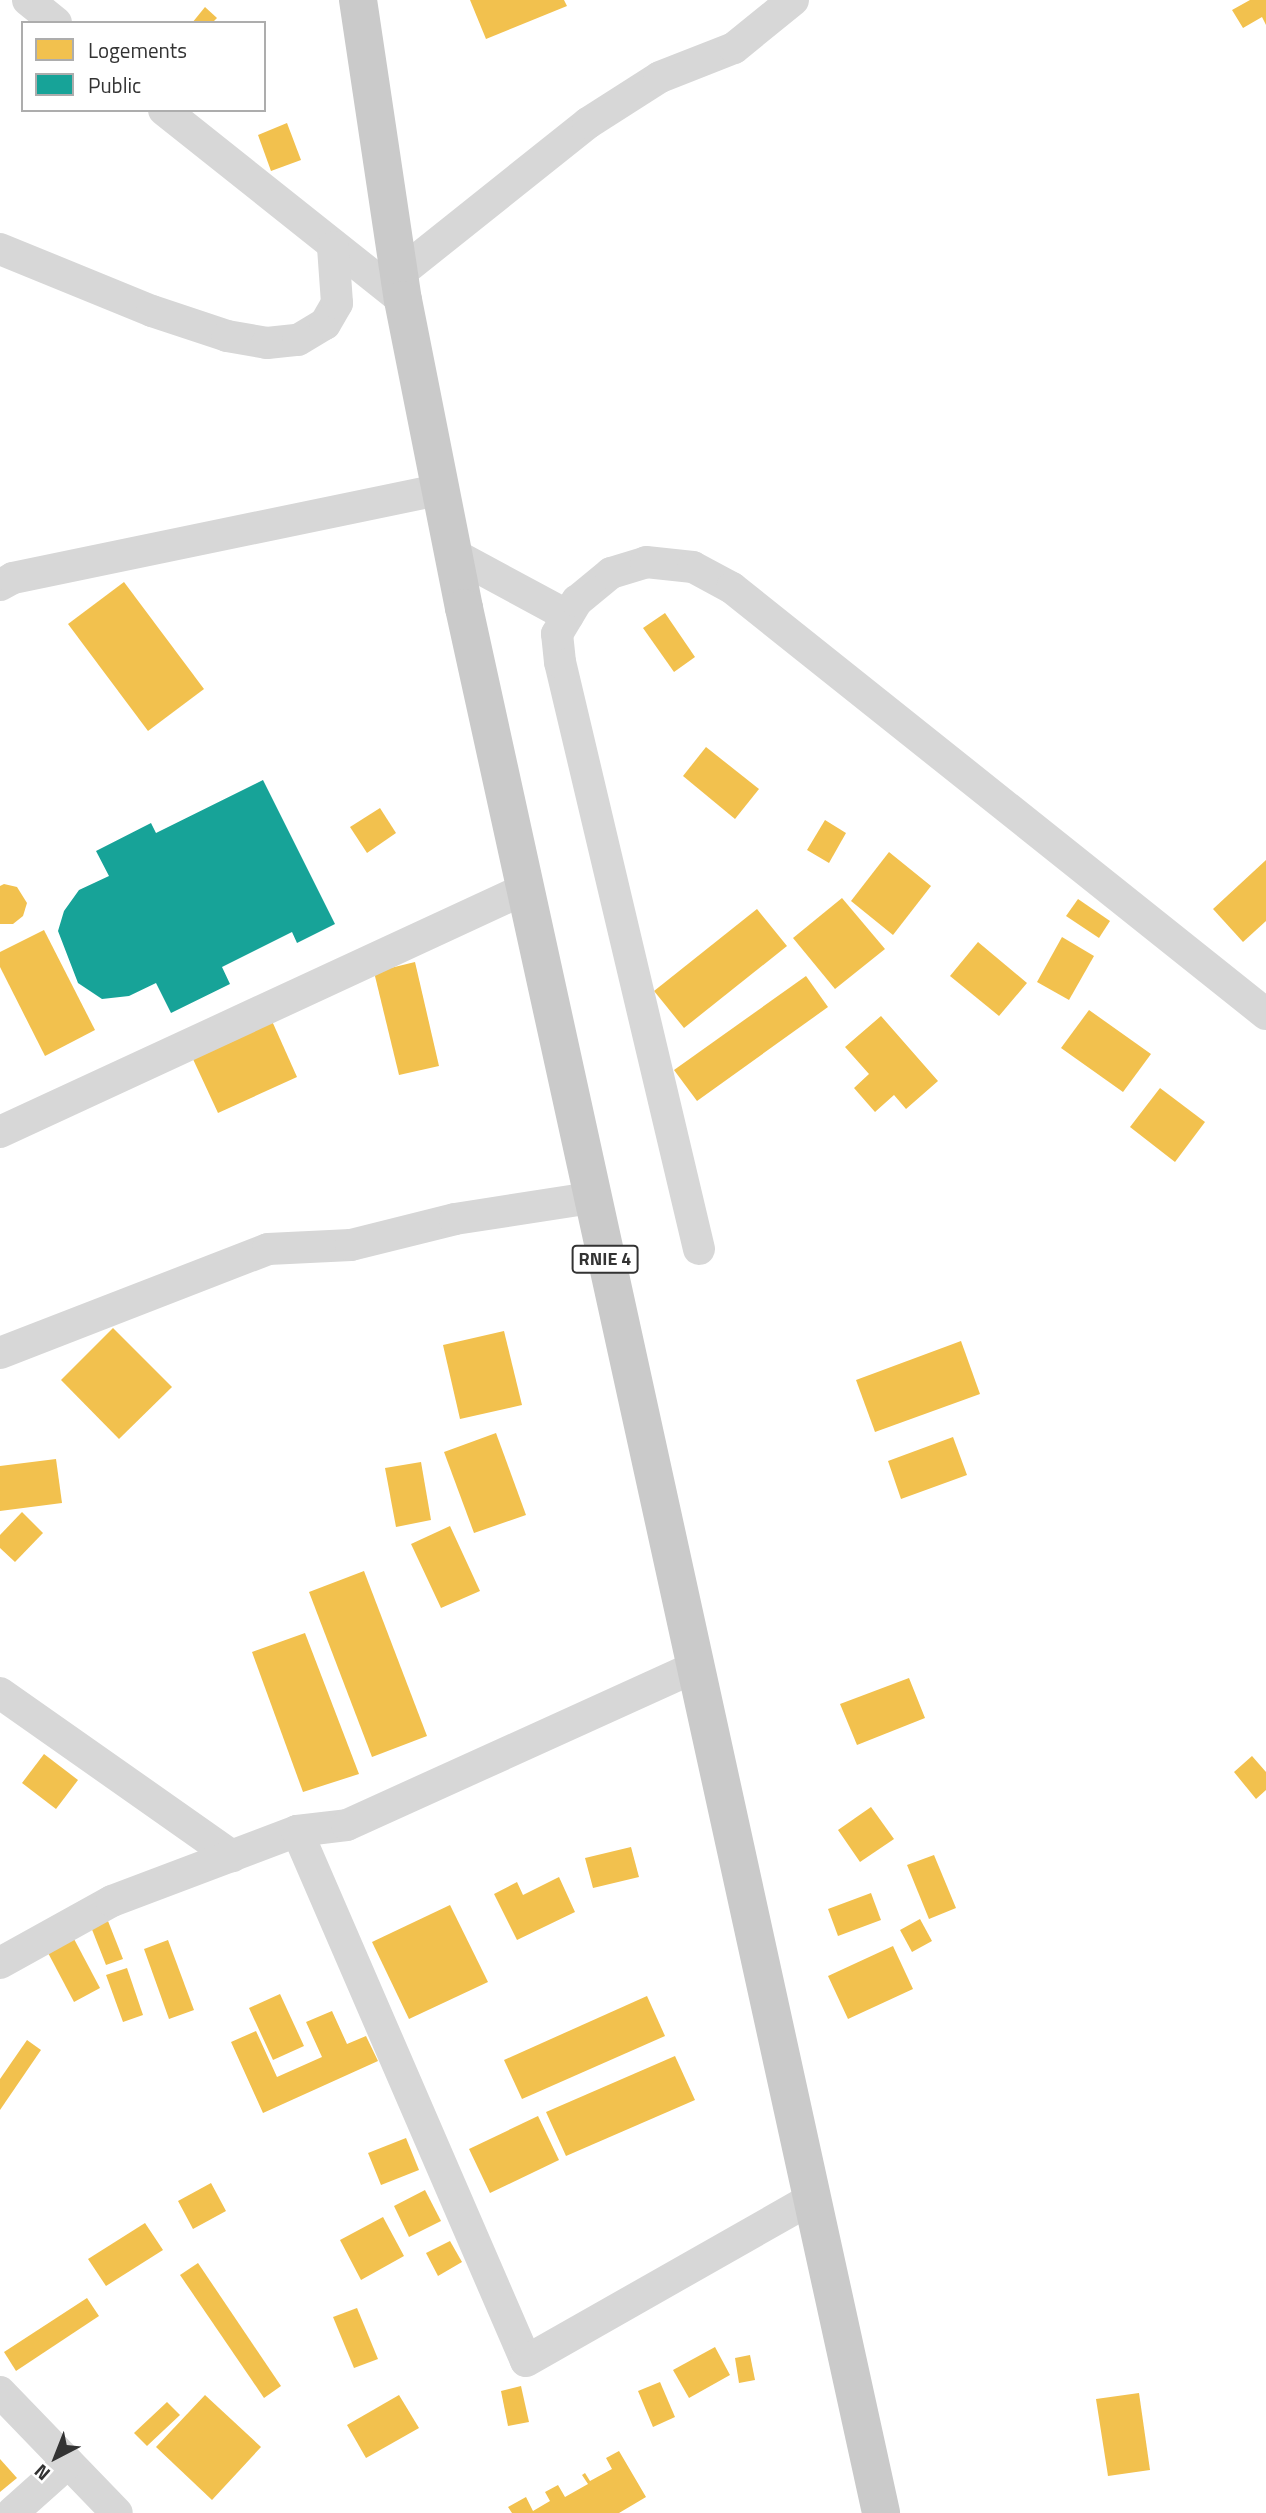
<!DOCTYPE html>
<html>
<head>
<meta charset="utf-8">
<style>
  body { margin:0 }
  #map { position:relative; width:1266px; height:2513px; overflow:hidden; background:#fff; font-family:"Titillium Web",sans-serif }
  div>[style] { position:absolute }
  .homes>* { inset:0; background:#f2c14e }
  .public>* { inset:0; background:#17a398 }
  .minor>* { height:32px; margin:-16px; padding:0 16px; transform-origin:16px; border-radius:16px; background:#d7d7d7 }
  .major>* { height:38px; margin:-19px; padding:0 19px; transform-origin:19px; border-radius:19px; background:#cacaca }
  span { translate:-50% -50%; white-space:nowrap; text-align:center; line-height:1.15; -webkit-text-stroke:7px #fff; paint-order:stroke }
  .shield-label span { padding:2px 5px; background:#fff; border:2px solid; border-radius:5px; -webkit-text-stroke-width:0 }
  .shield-label { font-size:18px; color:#333; font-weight:700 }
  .legend { position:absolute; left:21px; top:21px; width:245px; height:91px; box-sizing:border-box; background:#fff; border:2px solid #adadad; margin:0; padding:9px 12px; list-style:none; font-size:21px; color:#333 }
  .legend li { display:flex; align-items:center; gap:14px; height:35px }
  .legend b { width:35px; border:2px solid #adadad }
  .north { position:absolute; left:21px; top:2422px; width:70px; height:70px; -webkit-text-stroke:5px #fff; paint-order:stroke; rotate:222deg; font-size:19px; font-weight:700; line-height:28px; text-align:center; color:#333 }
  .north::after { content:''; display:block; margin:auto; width:24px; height:32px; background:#333; clip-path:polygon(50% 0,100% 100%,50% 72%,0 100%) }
</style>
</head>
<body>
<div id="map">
  <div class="homes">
    <div style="clip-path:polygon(470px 0,564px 0,567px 6px,486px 39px)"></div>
    <div style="clip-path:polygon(1250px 0,1266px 0,1266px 25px,1262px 17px,1243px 28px,1232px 10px)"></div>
    <div style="clip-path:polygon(205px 7px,217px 18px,212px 23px,192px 23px)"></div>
    <div style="clip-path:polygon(287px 123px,301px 160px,271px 171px,258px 135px)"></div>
    <div style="clip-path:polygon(124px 582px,204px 689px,148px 731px,68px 624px)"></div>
    <div style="clip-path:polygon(665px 613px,695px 657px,674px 672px,643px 628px)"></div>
    <div style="clip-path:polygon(706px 747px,759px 789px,735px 819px,683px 776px)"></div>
    <div style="clip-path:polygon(380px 808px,396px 833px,367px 853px,350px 827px)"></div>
    <div style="clip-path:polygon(825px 820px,846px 833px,829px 863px,807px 850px)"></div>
    <div style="clip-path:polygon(889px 852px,931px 886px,893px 935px,851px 901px)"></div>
    <div style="clip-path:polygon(1266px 860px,1266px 921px,1243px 942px,1213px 909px)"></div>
    <div style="clip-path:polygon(4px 884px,17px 887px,27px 903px,23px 916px,13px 924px,0 924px,0 886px)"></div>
    <div style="clip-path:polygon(842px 898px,885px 949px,835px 989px,793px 938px)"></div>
    <div style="clip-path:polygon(1078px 899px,1110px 921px,1099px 938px,1066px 916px)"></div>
    <div style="clip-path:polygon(757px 909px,787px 946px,684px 1028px,654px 991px)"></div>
    <div style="clip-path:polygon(44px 930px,95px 1030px,45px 1056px,0 967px,0 952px)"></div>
    <div style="clip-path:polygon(1062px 937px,1094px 956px,1069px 1000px,1037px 982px)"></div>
    <div style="clip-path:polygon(978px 942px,1027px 983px,999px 1016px,950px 976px)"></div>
    <div style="clip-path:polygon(415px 962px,439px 1066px,399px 1075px,374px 972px)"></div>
    <div style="clip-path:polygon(806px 976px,828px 1007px,697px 1101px,674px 1070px)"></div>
    <div style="clip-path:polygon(1089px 1010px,1151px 1054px,1123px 1092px,1061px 1048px)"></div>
    <div style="clip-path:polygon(881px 1016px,938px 1081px,906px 1109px,894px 1095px,875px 1112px,854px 1088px,869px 1074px,845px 1047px)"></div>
    <div style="clip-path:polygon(272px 1021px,297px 1077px,218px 1113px,192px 1057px)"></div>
    <div style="clip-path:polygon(1160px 1088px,1205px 1122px,1175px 1162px,1130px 1127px)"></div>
    <div style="clip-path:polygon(113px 1328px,172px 1387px,119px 1439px,61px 1380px)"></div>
    <div style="clip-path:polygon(504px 1331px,522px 1405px,460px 1419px,443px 1345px)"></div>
    <div style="clip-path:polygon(961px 1341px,980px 1394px,875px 1432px,856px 1380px)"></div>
    <div style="clip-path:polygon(496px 1433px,526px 1515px,474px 1533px,444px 1452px)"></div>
    <div style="clip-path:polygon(953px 1437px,967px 1475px,901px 1499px,888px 1461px)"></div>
    <div style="clip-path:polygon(56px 1459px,62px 1503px,0 1511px,0 1466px)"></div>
    <div style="clip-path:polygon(421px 1462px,431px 1520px,396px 1527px,385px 1468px)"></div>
    <div style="clip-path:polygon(22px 1512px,43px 1533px,15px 1562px,0 1548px,0 1535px)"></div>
    <div style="clip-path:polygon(450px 1526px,480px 1591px,441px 1608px,411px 1544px)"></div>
    <div style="clip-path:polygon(364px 1571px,427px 1736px,372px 1757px,309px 1592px)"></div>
    <div style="clip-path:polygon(305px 1633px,359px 1774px,303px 1792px,252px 1652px)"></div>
    <div style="clip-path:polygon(909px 1678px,925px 1718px,857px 1745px,840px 1704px)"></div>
    <div style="clip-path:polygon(44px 1754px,78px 1780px,56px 1809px,22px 1783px)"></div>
    <div style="clip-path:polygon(1252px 1756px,1266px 1772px,1266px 1790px,1256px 1799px,1234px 1772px)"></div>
    <div style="clip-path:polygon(871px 1807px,894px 1839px,860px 1862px,838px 1830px)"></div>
    <div style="clip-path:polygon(631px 1847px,639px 1877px,593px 1888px,585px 1858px)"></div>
    <div style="clip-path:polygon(934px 1855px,956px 1908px,929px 1919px,907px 1865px)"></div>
    <div style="clip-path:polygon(559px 1877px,575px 1912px,517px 1940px,494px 1894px,517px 1882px,523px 1895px)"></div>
    <div style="clip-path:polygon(871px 1893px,881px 1920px,838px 1936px,828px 1909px)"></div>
    <div style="clip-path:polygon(450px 1905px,488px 1982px,409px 2019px,372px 1942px)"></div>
    <div style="clip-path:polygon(920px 1919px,932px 1941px,912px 1952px,900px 1930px)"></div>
    <div style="clip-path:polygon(108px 1921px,123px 1959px,106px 1965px,91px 1927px)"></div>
    <div style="clip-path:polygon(73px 1937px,100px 1988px,74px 2002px,47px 1951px)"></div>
    <div style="clip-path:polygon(168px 1940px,194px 2010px,169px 2019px,144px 1949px)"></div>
    <div style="clip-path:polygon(893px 1946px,913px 1989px,848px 2019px,828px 1976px)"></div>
    <div style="clip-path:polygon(127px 1968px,143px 2015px,123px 2022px,106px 1975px)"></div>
    <div style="clip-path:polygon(280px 1994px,304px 2046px,273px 2060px,249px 2008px)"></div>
    <div style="clip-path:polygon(647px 1996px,665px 2036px,522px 2099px,504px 2060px)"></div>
    <div style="clip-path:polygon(332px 2011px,347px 2044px,366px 2036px,378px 2061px,263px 2113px,231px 2042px,256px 2031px,277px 2077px,322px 2057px,306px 2022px)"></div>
    <div style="clip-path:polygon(27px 2040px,41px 2050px,0 2110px,0 2079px)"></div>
    <div style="clip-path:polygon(675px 2056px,695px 2100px,566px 2156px,546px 2112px)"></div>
    <div style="clip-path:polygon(538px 2116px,559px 2160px,490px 2193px,469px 2149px)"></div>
    <div style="clip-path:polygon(406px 2138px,419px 2170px,381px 2185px,368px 2153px)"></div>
    <div style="clip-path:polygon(211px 2183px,226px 2211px,193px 2229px,178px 2201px)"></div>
    <div style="clip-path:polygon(425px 2190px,441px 2221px,409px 2237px,394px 2206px)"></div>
    <div style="clip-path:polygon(383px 2217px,404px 2256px,361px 2280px,340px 2240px)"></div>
    <div style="clip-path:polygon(145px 2223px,163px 2250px,106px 2286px,88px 2259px)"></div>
    <div style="clip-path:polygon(450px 2241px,462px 2262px,438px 2276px,426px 2253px)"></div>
    <div style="clip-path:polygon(198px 2263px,281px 2386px,264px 2398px,180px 2275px)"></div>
    <div style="clip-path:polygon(87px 2298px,99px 2316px,16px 2371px,4px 2352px)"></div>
    <div style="clip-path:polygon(357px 2308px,378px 2359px,354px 2368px,333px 2317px)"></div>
    <div style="clip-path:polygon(715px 2347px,730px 2375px,689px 2398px,673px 2370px)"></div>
    <div style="clip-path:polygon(750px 2355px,755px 2380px,739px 2383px,735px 2358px)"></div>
    <div style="clip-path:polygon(660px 2382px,675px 2417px,653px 2427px,638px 2391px)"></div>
    <div style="clip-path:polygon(521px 2386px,529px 2422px,508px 2426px,501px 2391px)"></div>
    <div style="clip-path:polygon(1139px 2393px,1150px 2470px,1108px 2476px,1096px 2399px)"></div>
    <div style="clip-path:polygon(205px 2395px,261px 2447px,212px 2500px,156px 2447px)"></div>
    <div style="clip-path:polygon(399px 2395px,419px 2428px,366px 2458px,347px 2425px)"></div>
    <div style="clip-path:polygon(167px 2402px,180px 2415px,147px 2446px,134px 2433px)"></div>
    <div style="clip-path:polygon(619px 2451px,646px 2497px,619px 2513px,512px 2513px,508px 2507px,526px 2497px,533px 2511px,550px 2501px,545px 2492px,558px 2485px,565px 2497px,588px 2484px,582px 2475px,585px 2473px,590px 2481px,612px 2469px,606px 2458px)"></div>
    <div style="clip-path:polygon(0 2459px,17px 2478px,0 2492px)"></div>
  </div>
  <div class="public">
    <div style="clip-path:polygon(263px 780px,335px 924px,297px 943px,292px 932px,222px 967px,230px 984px,171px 1013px,156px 983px,129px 996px,102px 999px,78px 983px,58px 931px,64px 911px,79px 890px,109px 876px,96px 851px,151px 823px,156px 833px)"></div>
  </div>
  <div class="minor">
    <div style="left:28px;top:0;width:36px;rotate:39deg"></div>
    <div style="left:164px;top:110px;width:305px;rotate:38.5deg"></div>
    <div style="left:0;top:249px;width:164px;rotate:22.2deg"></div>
    <div style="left:152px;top:311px;width:79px;rotate:18.4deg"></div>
    <div style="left:227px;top:336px;width:41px;rotate:9.9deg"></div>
    <div style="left:267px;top:343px;width:31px;rotate:-6deg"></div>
    <div style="left:298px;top:340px;width:31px;rotate:-31deg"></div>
    <div style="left:325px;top:324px;width:24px;rotate:-60deg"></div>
    <div style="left:337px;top:303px;width:56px;rotate:-94.1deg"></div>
    <div style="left:400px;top:273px;width:241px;rotate:-38.6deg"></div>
    <div style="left:588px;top:123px;width:85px;rotate:-32.6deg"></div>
    <div style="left:660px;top:77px;width:79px;rotate:-21.4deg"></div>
    <div style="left:734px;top:48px;width:76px;rotate:-39.1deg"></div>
    <div style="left:457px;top:556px;width:126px;rotate:28.4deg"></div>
    <div style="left:0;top:585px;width:15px;rotate:-28deg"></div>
    <div style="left:13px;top:578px;width:437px;rotate:-11.7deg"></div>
    <div style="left:0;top:1132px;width:579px;rotate:-24.84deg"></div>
    <div style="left:699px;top:1249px;width:603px;rotate:-103.32deg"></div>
    <div style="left:560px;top:662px;width:28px;rotate:-96deg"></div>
    <div style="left:557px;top:634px;width:39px;rotate:-59deg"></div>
    <div style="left:577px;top:601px;width:44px;rotate:-39.5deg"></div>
    <div style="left:611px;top:573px;width:37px;rotate:-17deg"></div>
    <div style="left:646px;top:562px;width:47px;rotate:6.1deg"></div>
    <div style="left:693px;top:567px;width:44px;rotate:28.3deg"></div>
    <div style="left:732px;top:588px;width:683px;rotate:38.58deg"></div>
    <div style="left:0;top:1353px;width:287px;rotate:-21.2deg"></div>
    <div style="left:268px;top:1249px;width:83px;rotate:-2.8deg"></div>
    <div style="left:351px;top:1245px;width:107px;rotate:-14deg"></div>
    <div style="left:455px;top:1219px;width:138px;rotate:-8.8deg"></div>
    <div style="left:0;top:1693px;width:284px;rotate:35.1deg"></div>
    <div style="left:297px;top:1831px;width:577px;rotate:66.63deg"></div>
    <div style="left:526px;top:2361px;width:330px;rotate:-29.6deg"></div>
    <div style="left:0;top:1963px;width:128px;rotate:-29deg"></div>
    <div style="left:112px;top:1901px;width:198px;rotate:-20.7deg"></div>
    <div style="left:297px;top:1831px;width:50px;rotate:-6.8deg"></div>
    <div style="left:347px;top:1825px;width:382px;rotate:-24.4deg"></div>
    <div style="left:0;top:2392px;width:168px;rotate:46deg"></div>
    <div style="left:12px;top:2513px;width:75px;rotate:-41.8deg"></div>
  </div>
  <div class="major">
    <div style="left:358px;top:0;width:303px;rotate:81.5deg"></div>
    <div style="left:403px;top:300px;width:314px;rotate:78.8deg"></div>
    <div style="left:464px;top:608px;width:1950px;rotate:77.65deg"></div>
  </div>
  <div class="shield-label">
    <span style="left:605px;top:1259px">RNIE 4</span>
  </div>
  <ul class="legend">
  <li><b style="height:19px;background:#f2c14e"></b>Logements</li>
  <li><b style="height:19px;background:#17a398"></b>Public</li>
  </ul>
  <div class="north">N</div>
</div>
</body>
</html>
